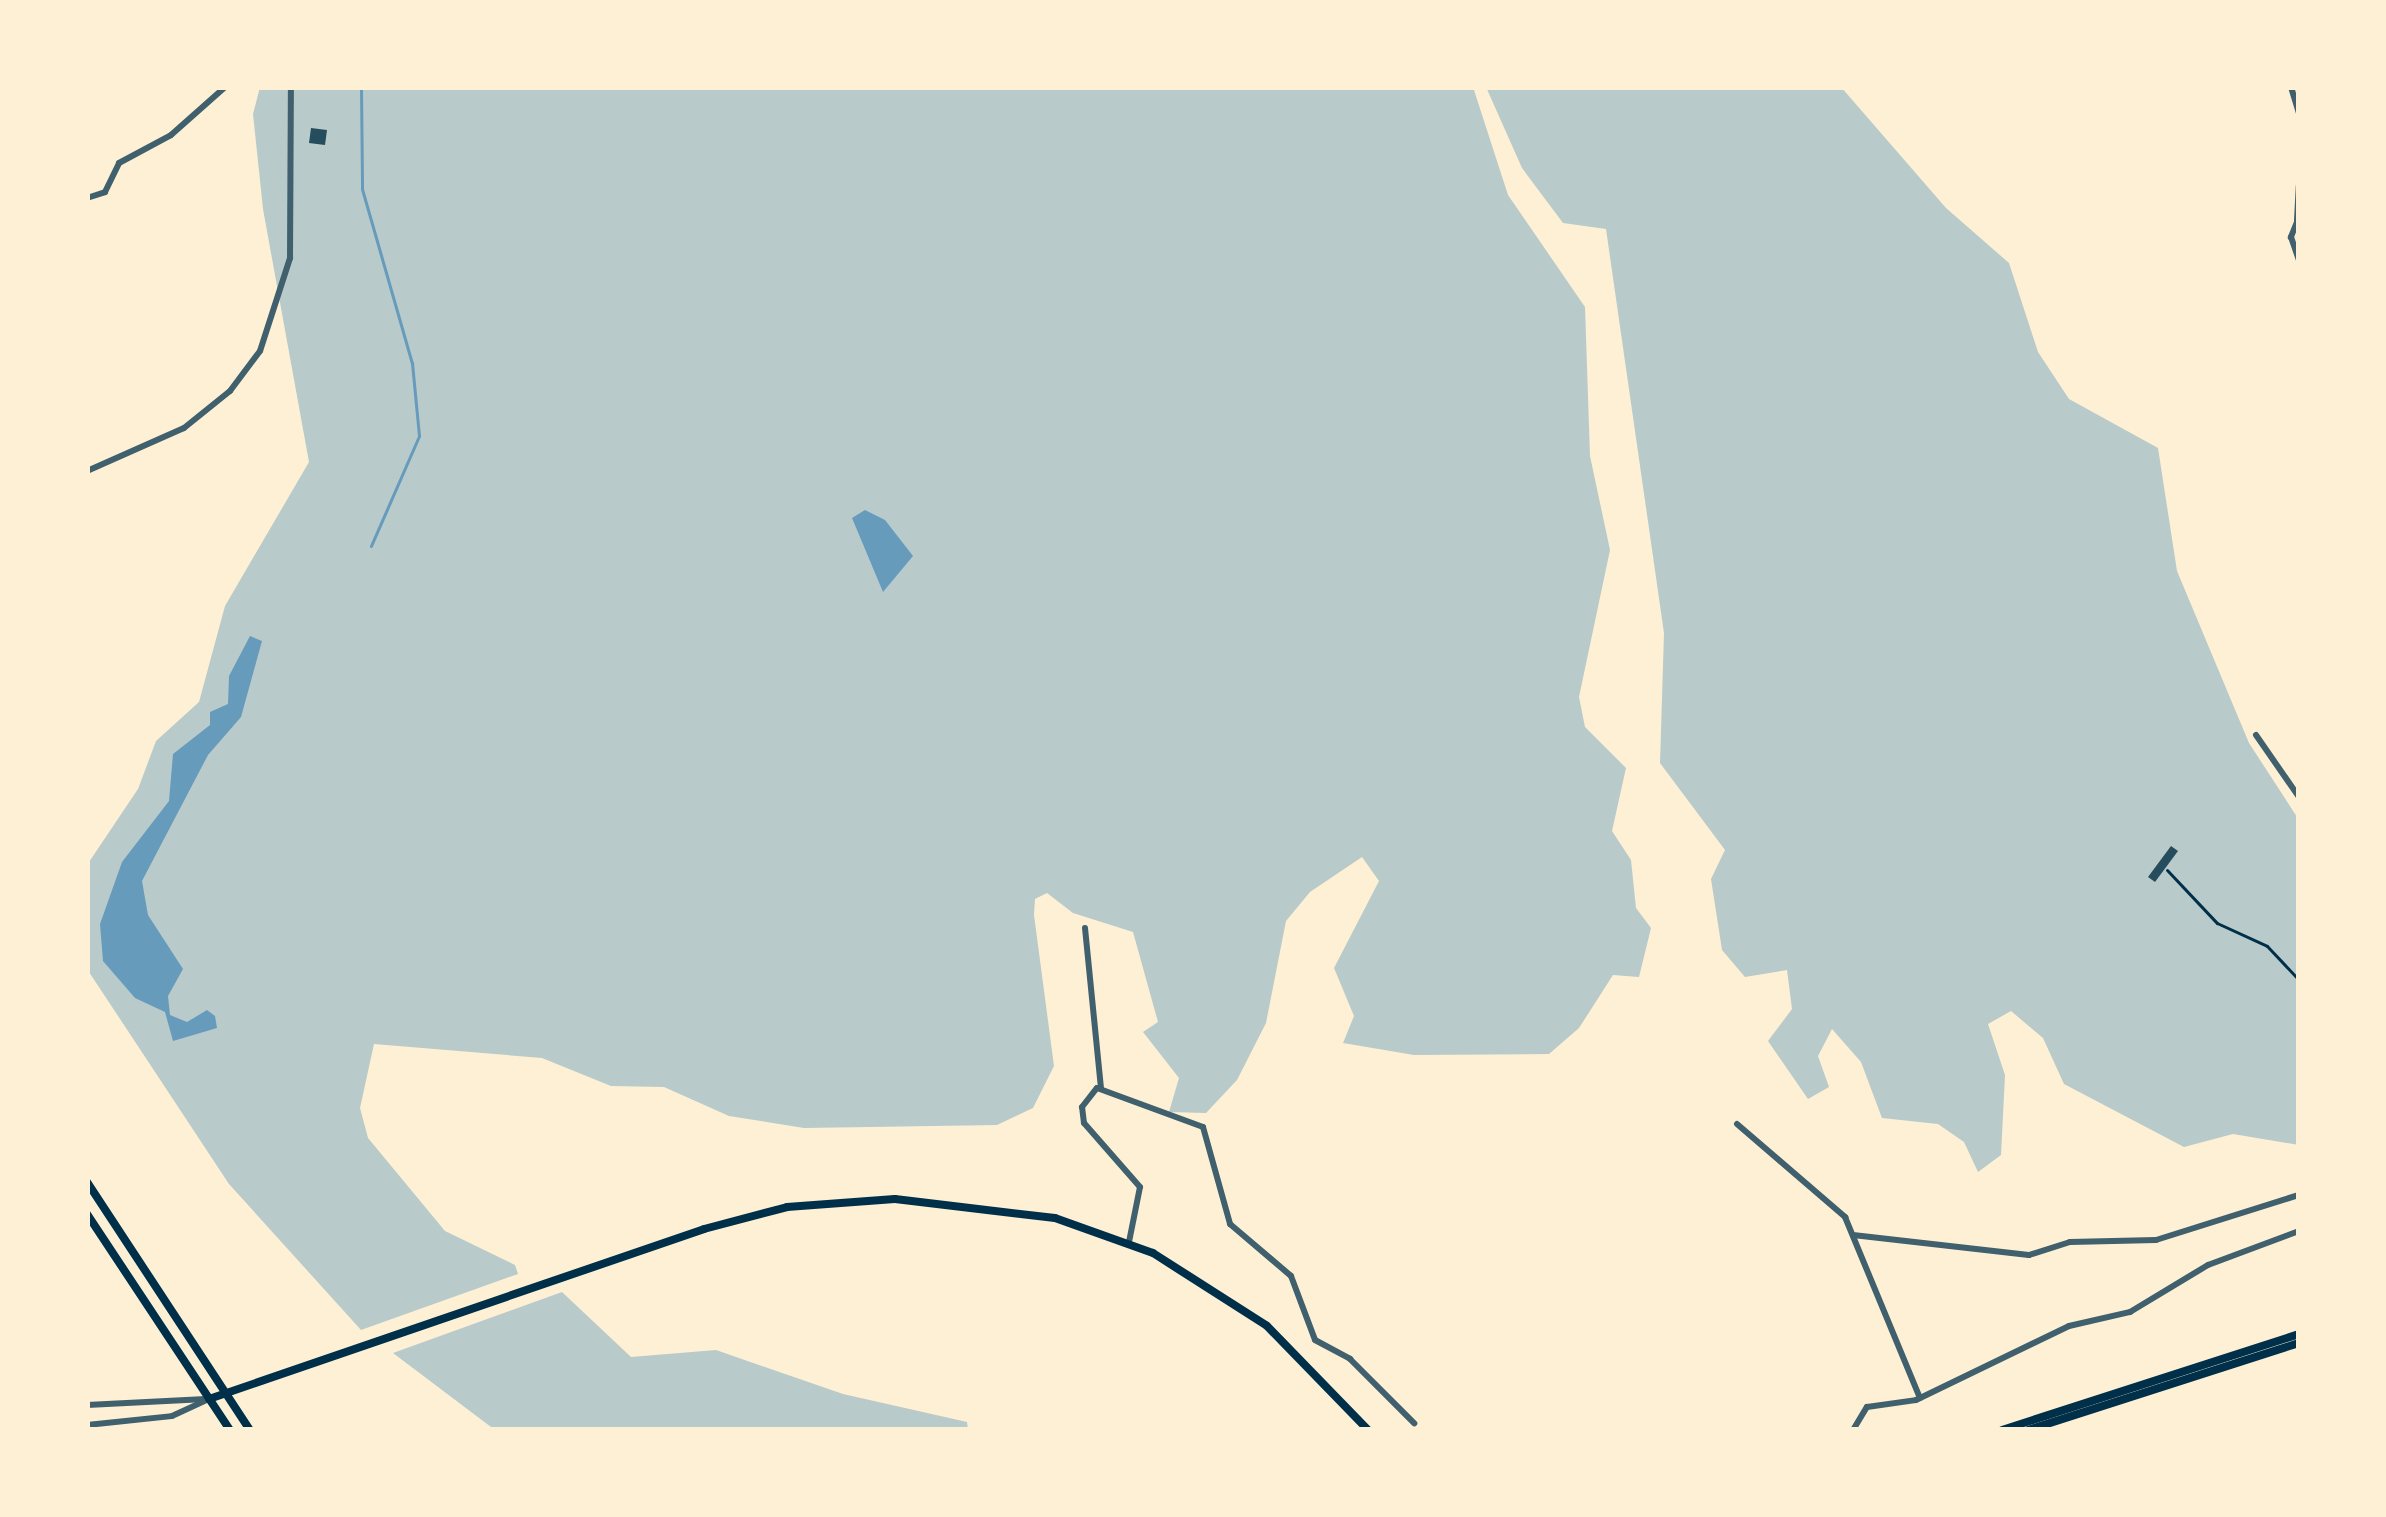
<!DOCTYPE html>
<html>
<head>
<meta charset="utf-8">
<style>
  body { margin:0 }
  #map { position:relative; width:2386px; height:1517px; overflow:hidden; background:#fdf0d5; font-family:Rubik,sans-serif }
  div>[style] { position:absolute }
  .green>* { inset:0; background:#b9caca }
  .water>* { inset:0; background:#669bbc }
  .stream>* { height:3px; margin:-1.5px; padding:0 1.5px; transform-origin:1.5px; border-radius:1.5px; background:#669bbc }
  .building>* { inset:0; background:#264d5e }
  .path>* { height:3px; margin:-1.5px; padding:0 1.5px; transform-origin:1.5px; border-radius:1.5px; background:#003049 }
  .minor>* { height:6px; margin:-3px; padding:0 3px; transform-origin:3px; border-radius:3px; background:#3f606c }
  .tertiary>* { height:6px; margin:-3px; padding:0 3px; transform-origin:3px; border-radius:3px; background:#3f606c }
  .secondary>* { height:8px; margin:-4px; padding:0 4px; transform-origin:4px; border-radius:4px; background:#003049 }
  span { translate:-50% -50%; white-space:nowrap; text-align:center; line-height:1.15; -webkit-text-stroke:12px #fdf0d5; paint-order:stroke }
  .frame { position:absolute; inset:0; border:90px solid #fdf0d5; pointer-events:none }
</style>
</head>
<body>
<div id="map">
  <div class="green">
    <div style="clip-path:polygon(260px 87px,1473px 87px,1508px 195px,1585px 307px,1590px 456px,1610px 550px,1579px 697px,1585px 727px,1626px 768px,1612px 831px,1631px 860px,1636px 908px,1651px 928px,1639px 977px,1613px 975px,1579px 1028px,1549px 1054px,1414px 1055px,1343px 1043px,1354px 1016px,1334px 968px,1379px 881px,1362px 857px,1310px 892px,1286px 921px,1266px 1023px,1237px 1080px,1206px 1113px,1169px 1112px,1179px 1078px,1143px 1032px,1158px 1022px,1133px 932px,1073px 913px,1047px 893px,1035px 899px,1034px 915px,1054px 1066px,1033px 1108px,997px 1125px,804px 1128px,729px 1116px,664px 1087px,611px 1086px,542px 1058px,374px 1044px,360px 1108px,368px 1138px,445px 1231px,515px 1265px,518px 1274px,361px 1330px,229px 1184px,87px 969px,87px 865px,138px 789px,156px 741px,199px 702px,225px 606px,309px 462px,263px 209px,253px 114px)"></div>
    <div style="clip-path:polygon(1486px 87px,1841px 87px,1946px 208px,2009px 263px,2038px 352px,2069px 399px,2158px 448px,2177px 571px,2249px 743px,2299px 820px,2299px 1145px,2233px 1134px,2184px 1147px,2064px 1084px,2043px 1038px,2011px 1011px,1988px 1024px,2005px 1075px,2001px 1155px,1978px 1172px,1964px 1142px,1938px 1124px,1882px 1118px,1861px 1062px,1832px 1029px,1818px 1056px,1829px 1087px,1808px 1099px,1768px 1041px,1792px 1009px,1787px 970px,1745px 977px,1722px 950px,1711px 879px,1725px 850px,1660px 763px,1664px 633px,1606px 229px,1563px 223px,1522px 168px)"></div>
    <div style="clip-path:polygon(562px 1292px,631px 1357px,716px 1350px,843px 1394px,967px 1422px,968px 1430px,495px 1430px,393px 1353px)"></div>
  </div>
  <div class="water">
    <div style="clip-path:polygon(865px 510px,885px 520px,913px 556px,883px 592px,852px 518px)"></div>
    <div style="clip-path:polygon(250px 636px,262px 641px,241px 717px,208px 755px,142px 881px,148px 915px,183px 969px,168px 996px,170px 1015px,187px 1022px,207px 1010px,215px 1016px,217px 1028px,173px 1041px,165px 1012px,135px 998px,103px 961px,100px 924px,122px 862px,169px 801px,173px 754px,210px 725px,210px 712px,228px 704px,229px 676px)"></div>
  </div>
  <div class="stream">
    <div style="left:361px;top:87px;width:102px;rotate:89.4deg"></div>
    <div style="left:362px;top:189px;width:181px;rotate:74deg"></div>
    <div style="left:412px;top:363px;width:73px;rotate:84.5deg"></div>
    <div style="left:419px;top:436px;width:120px;rotate:113.6deg"></div>
  </div>
  <div class="building">
    <div style="clip-path:polygon(311px 128px,327px 130px,325px 145px,309px 143px)"></div>
    <div style="clip-path:polygon(2171px 846px,2178px 851px,2155px 882px,2148px 877px)"></div>
  </div>
  <div class="path">
    <div style="left:2167px;top:870px;width:73px;rotate:46.7deg"></div>
    <div style="left:2217px;top:923px;width:55px;rotate:24.7deg"></div>
    <div style="left:2267px;top:946px;width:47px;rotate:46.7deg"></div>
  </div>
  <div class="minor">
    <div style="left:2291px;top:87px;width:28px;rotate:73deg"></div>
    <div style="left:87px;top:198px;width:19px;rotate:-18deg"></div>
    <div style="left:105px;top:192px;width:32px;rotate:-64deg"></div>
    <div style="left:119px;top:163px;width:59px;rotate:-28.3deg"></div>
    <div style="left:171px;top:135px;width:72px;rotate:-41.6deg"></div>
    <div style="left:2299px;top:217px;width:22px;rotate:112deg"></div>
    <div style="left:2291px;top:237px;width:24px;rotate:71deg"></div>
    <div style="left:2297px;top:220px;width:34px;rotate:-87deg"></div>
    <div style="left:2256px;top:735px;width:75px;rotate:55.3deg"></div>
    <div style="left:1085px;top:928px;width:161px;rotate:84.3deg"></div>
    <div style="left:1737px;top:1124px;width:143px;rotate:40.7deg"></div>
    <div style="left:1845px;top:1217px;width:196px;rotate:67.5deg"></div>
    <div style="left:1853px;top:1235px;width:177px;rotate:6.5deg"></div>
    <div style="left:2029px;top:1255px;width:43px;rotate:-17.6deg"></div>
    <div style="left:2070px;top:1242px;width:86px;rotate:-1.3deg"></div>
    <div style="left:2156px;top:1240px;width:150px;rotate:-17.5deg"></div>
    <div style="left:1129px;top:1242px;width:56px;rotate:-78.7deg"></div>
    <div style="left:1140px;top:1187px;width:85px;rotate:-131.2deg"></div>
    <div style="left:1084px;top:1123px;width:16px;rotate:-97deg"></div>
    <div style="left:1082px;top:1107px;width:24px;rotate:-52deg"></div>
    <div style="left:1097px;top:1088px;width:113px;rotate:20.2deg"></div>
    <div style="left:1203px;top:1127px;width:101px;rotate:74.4deg"></div>
    <div style="left:1230px;top:1224px;width:80px;rotate:40.4deg"></div>
    <div style="left:1291px;top:1276px;width:68px;rotate:69.4deg"></div>
    <div style="left:1315px;top:1340px;width:40px;rotate:28deg"></div>
    <div style="left:1350px;top:1359px;width:91px;rotate:45deg"></div>
    <div style="left:1853px;top:1430px;width:27px;rotate:-59deg"></div>
    <div style="left:1867px;top:1407px;width:49px;rotate:-8.1deg"></div>
    <div style="left:1916px;top:1400px;width:170px;rotate:-25.8deg"></div>
    <div style="left:2069px;top:1326px;width:63px;rotate:-12.9deg"></div>
    <div style="left:2130px;top:1312px;width:91px;rotate:-31.1deg"></div>
    <div style="left:2208px;top:1265px;width:97px;rotate:-20.5deg"></div>
  </div>
  <div class="tertiary">
    <div style="left:87px;top:471px;width:106px;rotate:-23.9deg"></div>
    <div style="left:184px;top:428px;width:59px;rotate:-38.8deg"></div>
    <div style="left:230px;top:391px;width:50px;rotate:-53.1deg"></div>
    <div style="left:260px;top:351px;width:98px;rotate:-72.1deg"></div>
    <div style="left:290px;top:258px;width:171px;rotate:-89.7deg"></div>
    <div style="left:87px;top:1405px;width:119px;rotate:-2.9deg"></div>
    <div style="left:87px;top:1425px;width:85px;rotate:-6deg"></div>
    <div style="left:172px;top:1416px;width:41px;rotate:-24.7deg"></div>
  </div>
  <div class="secondary">
    <div style="left:87px;top:1182px;width:297px;rotate:56.7deg"></div>
    <div style="left:87px;top:1214px;width:259px;rotate:56.5deg"></div>
    <div style="left:209px;top:1399px;width:523px;rotate:-18.95deg"></div>
    <div style="left:704px;top:1229px;width:86px;rotate:-14.8deg"></div>
    <div style="left:787px;top:1207px;width:108px;rotate:-4.2deg"></div>
    <div style="left:895px;top:1199px;width:161px;rotate:6.8deg"></div>
    <div style="left:1055px;top:1218px;width:104px;rotate:19.7deg"></div>
    <div style="left:1153px;top:1253px;width:135px;rotate:32.6deg"></div>
    <div style="left:1267px;top:1326px;width:145px;rotate:45.8deg"></div>
    <div style="left:2002px;top:1430px;width:312px;rotate:-17.9deg"></div>
    <div style="left:2028px;top:1430px;width:285px;rotate:-17.8deg"></div>
  </div>
  <div class="frame"></div>
</div>
</body>
</html>
